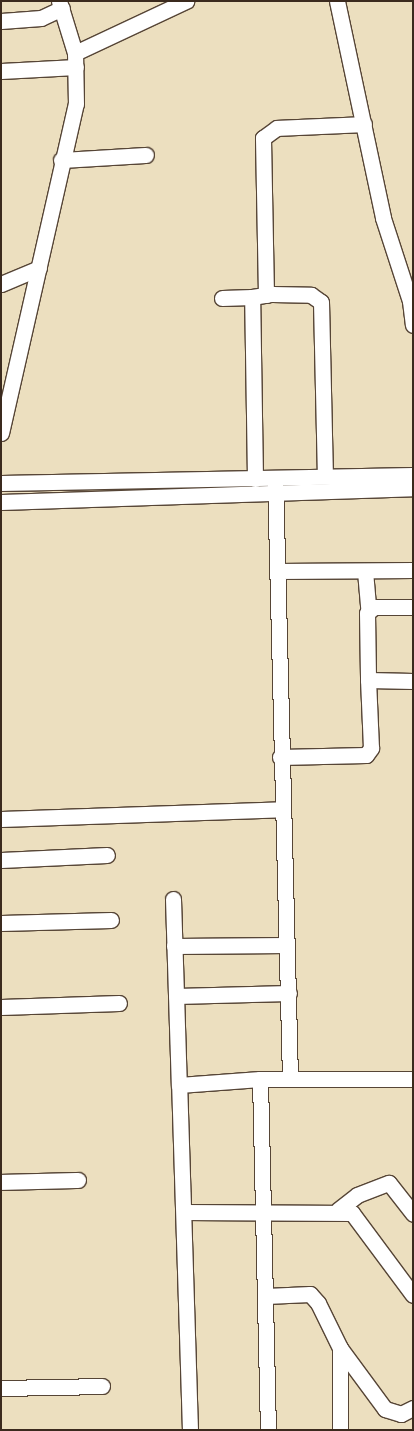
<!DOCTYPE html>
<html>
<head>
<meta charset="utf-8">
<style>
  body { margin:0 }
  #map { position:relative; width:414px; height:1431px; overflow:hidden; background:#ecdfbf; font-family:"IM FELL Double Pica",serif }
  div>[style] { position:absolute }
  .roads { filter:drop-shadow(1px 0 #564536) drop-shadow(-1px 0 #564536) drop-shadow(0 1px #564536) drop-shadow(0 -1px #564536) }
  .minor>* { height:15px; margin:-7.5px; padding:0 7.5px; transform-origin:7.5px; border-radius:7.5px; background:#fff }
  span { translate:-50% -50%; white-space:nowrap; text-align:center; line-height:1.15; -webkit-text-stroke:4.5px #f6f6f2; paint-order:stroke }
  .frame { position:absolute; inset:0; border:2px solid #3b2a1e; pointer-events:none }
</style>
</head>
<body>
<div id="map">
  <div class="roads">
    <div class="minor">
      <div style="left:59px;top:1px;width:54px;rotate:72.9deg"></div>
      <div style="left:75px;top:53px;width:123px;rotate:-25.1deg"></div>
      <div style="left:337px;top:1px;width:222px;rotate:78deg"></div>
      <div style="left:383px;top:218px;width:87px;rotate:72deg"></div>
      <div style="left:410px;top:301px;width:24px;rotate:83deg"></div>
      <div style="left:1px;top:21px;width:40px;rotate:-4.3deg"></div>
      <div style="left:41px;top:18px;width:23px;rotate:-25deg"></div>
      <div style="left:1px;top:71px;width:75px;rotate:-3.1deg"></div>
      <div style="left:61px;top:160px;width:85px;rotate:-3.4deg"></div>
      <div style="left:1px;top:284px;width:41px;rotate:-22.8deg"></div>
      <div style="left:266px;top:295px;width:157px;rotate:-91.1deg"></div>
      <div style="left:263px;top:138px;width:17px;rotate:-36deg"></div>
      <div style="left:277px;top:128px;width:87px;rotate:-2.6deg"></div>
      <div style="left:222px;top:298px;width:30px;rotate:-2deg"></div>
      <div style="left:1px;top:433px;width:337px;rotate:-77.2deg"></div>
      <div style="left:76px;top:104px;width:51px;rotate:-91.1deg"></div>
      <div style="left:275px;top:478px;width:601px;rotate:88.57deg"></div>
      <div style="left:255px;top:479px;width:182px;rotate:-90.9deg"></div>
      <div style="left:252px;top:297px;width:20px;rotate:-9deg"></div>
      <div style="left:272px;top:294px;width:39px;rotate:1deg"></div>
      <div style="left:311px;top:295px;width:12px;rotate:35deg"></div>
      <div style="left:321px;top:302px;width:174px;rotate:88.7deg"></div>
      <div style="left:1px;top:483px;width:412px;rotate:-1.1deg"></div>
      <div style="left:1px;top:502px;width:412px;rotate:-1.9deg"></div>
      <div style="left:277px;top:571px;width:136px;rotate:-0.4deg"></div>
      <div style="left:365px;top:571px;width:38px;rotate:85deg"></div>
      <div style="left:413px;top:607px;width:39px;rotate:180deg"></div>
      <div style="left:374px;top:607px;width:9px;rotate:139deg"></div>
      <div style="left:367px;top:613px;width:67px;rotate:89.1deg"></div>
      <div style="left:368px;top:680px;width:45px;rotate:1.3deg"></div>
      <div style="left:280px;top:757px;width:86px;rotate:-1.3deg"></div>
      <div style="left:366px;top:755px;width:9px;rotate:-54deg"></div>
      <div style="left:371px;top:748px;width:68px;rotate:-92.5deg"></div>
      <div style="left:1px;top:819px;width:282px;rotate:-2deg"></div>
      <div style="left:1px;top:860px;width:106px;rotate:-2.7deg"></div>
      <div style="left:173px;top:899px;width:186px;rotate:88.2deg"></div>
      <div style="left:1px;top:923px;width:110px;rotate:-1.6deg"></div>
      <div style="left:174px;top:946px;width:112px;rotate:-0.5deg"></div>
      <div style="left:176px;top:996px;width:113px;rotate:-1.5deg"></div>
      <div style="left:1px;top:1007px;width:118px;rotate:-1.9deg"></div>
      <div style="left:260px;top:1079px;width:351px;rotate:88.7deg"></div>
      <div style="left:1px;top:1182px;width:77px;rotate:-1.5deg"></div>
      <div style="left:338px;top:1210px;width:24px;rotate:-38deg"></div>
      <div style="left:357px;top:1195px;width:34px;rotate:-21deg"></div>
      <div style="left:389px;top:1183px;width:39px;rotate:52deg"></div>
      <div style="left:184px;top:1212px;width:168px;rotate:0.3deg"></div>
      <div style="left:352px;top:1213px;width:102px;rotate:53.4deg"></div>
      <div style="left:266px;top:1296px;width:44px;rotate:-2.6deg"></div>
      <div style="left:310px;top:1294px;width:12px;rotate:48deg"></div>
      <div style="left:318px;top:1303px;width:50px;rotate:63.9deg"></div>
      <div style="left:340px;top:1348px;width:82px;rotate:90deg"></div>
      <div style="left:340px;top:1348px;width:76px;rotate:53.6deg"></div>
      <div style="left:385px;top:1409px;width:17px;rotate:17deg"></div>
      <div style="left:401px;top:1414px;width:13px;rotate:-27deg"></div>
      <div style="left:1px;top:1388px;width:101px;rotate:-1.1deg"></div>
      <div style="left:190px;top:1430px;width:345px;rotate:-91.8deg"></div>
      <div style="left:179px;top:1085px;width:81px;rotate:-4.2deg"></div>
      <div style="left:260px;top:1079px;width:153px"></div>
    </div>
  </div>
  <div class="frame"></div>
</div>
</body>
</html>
